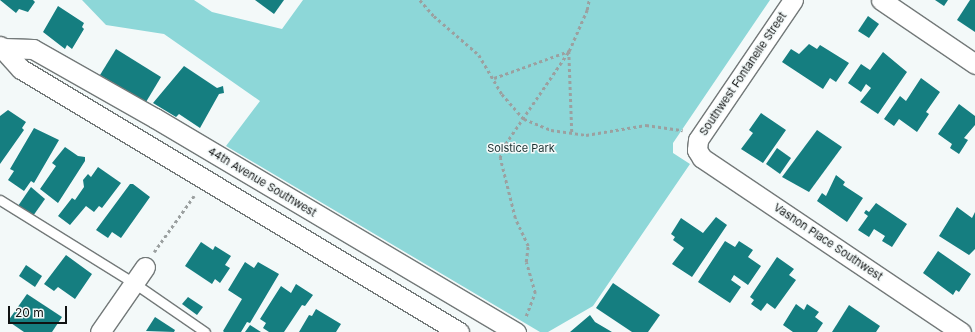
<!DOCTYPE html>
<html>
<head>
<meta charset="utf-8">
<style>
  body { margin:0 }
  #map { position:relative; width:975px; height:332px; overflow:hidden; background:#f3f9f9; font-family:Inter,sans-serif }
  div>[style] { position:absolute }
  .green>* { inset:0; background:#8dd7d8 }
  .building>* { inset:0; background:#157e80 }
  .path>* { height:2.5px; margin-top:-1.25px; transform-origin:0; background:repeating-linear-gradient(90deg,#9ba0a0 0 3px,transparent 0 6px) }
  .roads { filter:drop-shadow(1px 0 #737979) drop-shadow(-1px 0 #737979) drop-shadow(0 1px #737979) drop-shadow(0 -1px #737979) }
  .lane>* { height:9px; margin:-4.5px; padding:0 4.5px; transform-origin:4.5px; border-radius:4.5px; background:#fff }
  .street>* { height:19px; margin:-9.5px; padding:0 9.5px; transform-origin:9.5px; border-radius:9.5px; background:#fff }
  span { translate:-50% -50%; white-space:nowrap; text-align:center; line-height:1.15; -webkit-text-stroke:3px #f3f9f9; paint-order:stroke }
  .street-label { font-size:11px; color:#101212 }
  .park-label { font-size:11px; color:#1b3131 }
  .scale { position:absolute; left:8px; top:306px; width:59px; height:18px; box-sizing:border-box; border:2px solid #101212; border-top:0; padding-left:5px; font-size:12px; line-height:14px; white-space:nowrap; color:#101212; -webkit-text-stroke:3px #f3f9f9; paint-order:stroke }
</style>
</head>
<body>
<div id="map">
  <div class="green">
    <div style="clip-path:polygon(82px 0,194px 0,212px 12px,282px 29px,303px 0,770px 0,673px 143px,673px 153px,690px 164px,593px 306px,548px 332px,540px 332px,226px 146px,260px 101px,164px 34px,106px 25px)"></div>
  </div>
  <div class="building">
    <div style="clip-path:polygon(0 0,33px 0,35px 2px,28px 12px,19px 9px,16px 13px)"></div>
    <div style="clip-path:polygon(255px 0,284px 0,274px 14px)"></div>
    <div style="clip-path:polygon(935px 0,948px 0,944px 6px)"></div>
    <div style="clip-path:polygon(970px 0,975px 0,975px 32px,957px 20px)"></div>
    <div style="clip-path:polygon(58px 6px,84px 23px,82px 27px,84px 29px,72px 49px,67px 45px,65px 49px,43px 32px)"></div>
    <div style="clip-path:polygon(868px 16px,879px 24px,869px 38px,858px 31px)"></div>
    <div style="clip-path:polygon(809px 44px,817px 49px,820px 45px,849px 63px,836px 82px,830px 78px,823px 89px,782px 62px,791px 49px,799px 54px)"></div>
    <div style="clip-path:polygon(116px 49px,161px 77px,146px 102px,100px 75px)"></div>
    <div style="clip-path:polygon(883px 52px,907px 72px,878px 114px,860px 102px,871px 88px,866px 84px,861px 92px,848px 83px,861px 64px,870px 70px)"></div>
    <div style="clip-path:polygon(184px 66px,217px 88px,223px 86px,224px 93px,219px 94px,200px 128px,179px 114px,176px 117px,153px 103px)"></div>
    <div style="clip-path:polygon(921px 78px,940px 92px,926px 112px,929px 114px,917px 132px,899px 119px,894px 126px,884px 119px,900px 96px,906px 101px)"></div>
    <div style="clip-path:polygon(959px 104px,975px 116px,975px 125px,964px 138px,968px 140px,959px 154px,950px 148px,952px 144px,938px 134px)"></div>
    <div style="clip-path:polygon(8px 110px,26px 122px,22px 128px,24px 130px,0 164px,0 116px)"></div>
    <div style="clip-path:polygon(761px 113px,786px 130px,763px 163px,741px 149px,753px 133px,749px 130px)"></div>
    <div style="clip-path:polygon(34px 128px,59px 140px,34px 183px,31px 181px,24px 191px,8px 180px,14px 171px,10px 169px)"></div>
    <div style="clip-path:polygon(817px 130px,842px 147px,809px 192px,782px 177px)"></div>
    <div style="clip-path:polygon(65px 147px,78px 156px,85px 157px,85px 161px,58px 203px,40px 189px,56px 166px,52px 163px)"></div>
    <div style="clip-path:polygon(777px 148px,791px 158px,780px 174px,766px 164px)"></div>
    <div style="clip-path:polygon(98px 167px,121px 183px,102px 208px,99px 206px,94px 212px,86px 206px,70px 225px,58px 216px,72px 198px,75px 200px,84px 187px,83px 180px,88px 174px,91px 177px)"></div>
    <div style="clip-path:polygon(836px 175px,845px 182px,843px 185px,863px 198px,847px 222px,817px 201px,822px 193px,826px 196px)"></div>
    <div style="clip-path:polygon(130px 184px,133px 184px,150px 197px,121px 238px,112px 232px,108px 238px,96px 230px)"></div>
    <div style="clip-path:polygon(31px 187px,45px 199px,33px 216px,18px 206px)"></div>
    <div style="clip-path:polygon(876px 203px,907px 224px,892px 247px,882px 241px,885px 236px,874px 229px,869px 237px,858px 230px,868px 216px,864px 213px,866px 210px,869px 212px)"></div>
    <div style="clip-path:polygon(957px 207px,972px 218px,975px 212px,975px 249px,969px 255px,939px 236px)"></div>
    <div style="clip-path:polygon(716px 217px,727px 225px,692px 277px,672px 264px,684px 248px,673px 240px,675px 237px,671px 234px,681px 218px,703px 233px)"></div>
    <div style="clip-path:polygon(725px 241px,735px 247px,739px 241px,753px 250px,748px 257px,761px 266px,748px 285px,734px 275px,731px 280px,741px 287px,730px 303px,698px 282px)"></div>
    <div style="clip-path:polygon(201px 242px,213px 250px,215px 246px,231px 256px,225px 265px,230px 268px,220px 283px,215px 279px,212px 284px,185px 266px)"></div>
    <div style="clip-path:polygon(938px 251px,971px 274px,959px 292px,956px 290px,953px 295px,923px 273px)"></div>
    <div style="clip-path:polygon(66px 255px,92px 274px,75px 299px,58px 287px,54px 291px,44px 284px)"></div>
    <div style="clip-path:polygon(777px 257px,794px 269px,789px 275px,796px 280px,775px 309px,767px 303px,761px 311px,751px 304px,754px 300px,750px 297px)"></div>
    <div style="clip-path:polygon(245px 262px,254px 268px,258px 262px,279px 274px,250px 323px,247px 322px,241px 332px,224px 332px,223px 331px,242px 299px,228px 290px)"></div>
    <div style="clip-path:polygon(26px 265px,42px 276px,35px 287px,19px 276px)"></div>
    <div style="clip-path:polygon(613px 283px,660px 315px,648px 332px,632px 332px,596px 308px)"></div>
    <div style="clip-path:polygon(296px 284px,313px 295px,305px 306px,302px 305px,284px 332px,269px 332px,263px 328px,266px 323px,260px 319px,281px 286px,291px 293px)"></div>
    <div style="clip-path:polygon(27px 294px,62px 317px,52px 332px,24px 332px,8px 321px)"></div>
    <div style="clip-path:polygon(188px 297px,203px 307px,197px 315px,182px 304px)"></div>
    <div style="clip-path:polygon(796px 304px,804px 310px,807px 304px,819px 312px,815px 317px,823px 323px,817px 332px,793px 332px,783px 325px)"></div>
    <div style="clip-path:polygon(849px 305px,880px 326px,876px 332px,832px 332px)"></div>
    <div style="clip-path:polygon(316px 309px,341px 324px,336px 332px,299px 332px,309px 315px,312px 316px)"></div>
    <div style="clip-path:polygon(590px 315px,595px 322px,612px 332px,570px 332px)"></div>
    <div style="clip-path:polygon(155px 317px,175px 330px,174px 332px,146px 331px)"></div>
    <div style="clip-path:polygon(250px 325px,261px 332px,245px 332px)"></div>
  </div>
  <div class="path">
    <div style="left:420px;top:0;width:21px;rotate:49deg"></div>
    <div style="left:434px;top:16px;width:60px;rotate:40.9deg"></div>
    <div style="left:479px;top:55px;width:45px;rotate:59.5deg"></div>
    <div style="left:502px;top:94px;width:33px;rotate:49deg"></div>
    <div style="left:524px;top:119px;width:29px;rotate:22deg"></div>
    <div style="left:551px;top:130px;width:35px;rotate:8deg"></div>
    <div style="left:586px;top:135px;width:61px;rotate:-9.5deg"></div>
    <div style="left:646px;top:125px;width:37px;rotate:8deg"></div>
    <div style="left:494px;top:78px;width:80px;rotate:-19.8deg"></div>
    <div style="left:569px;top:51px;width:82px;rotate:87.9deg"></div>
    <div style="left:154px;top:252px;width:69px;rotate:-54.5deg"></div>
    <div style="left:526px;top:316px;width:25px;rotate:-69deg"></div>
    <div style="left:535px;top:293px;width:32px;rotate:-106deg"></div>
    <div style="left:526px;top:262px;width:16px;rotate:-83deg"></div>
    <div style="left:528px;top:246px;width:31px;rotate:-115deg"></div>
    <div style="left:515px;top:218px;width:62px;rotate:-104deg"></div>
    <div style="left:500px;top:158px;width:9px;rotate:-77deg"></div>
    <div style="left:502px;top:149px;width:119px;rotate:-55.6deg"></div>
    <div style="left:569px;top:51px;width:45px;rotate:-66.3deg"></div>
    <div style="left:587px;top:10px;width:10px;rotate:-79deg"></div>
  </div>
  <div class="roads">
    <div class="lane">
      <div style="left:0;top:200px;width:158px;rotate:31.8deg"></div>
      <div style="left:134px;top:283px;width:86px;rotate:34.6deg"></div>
    </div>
    <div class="street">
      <div style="left:793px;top:0;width:169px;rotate:124.2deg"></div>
      <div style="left:698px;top:140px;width:10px;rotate:96deg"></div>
      <div style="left:697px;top:150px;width:9px;rotate:58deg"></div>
      <div style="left:702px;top:158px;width:312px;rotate:33.9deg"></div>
      <div style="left:881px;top:0;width:114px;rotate:34.2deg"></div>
      <div style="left:0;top:46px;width:31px;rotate:48deg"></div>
      <div style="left:21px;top:69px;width:511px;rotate:30.98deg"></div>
      <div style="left:3px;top:48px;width:30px;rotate:2deg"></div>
      <div style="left:33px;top:49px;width:140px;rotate:29.5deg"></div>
      <div style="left:155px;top:118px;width:420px;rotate:30.7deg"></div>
      <div style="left:100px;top:332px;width:79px;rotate:-55.3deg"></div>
    </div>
  </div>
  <div class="street-label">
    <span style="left:743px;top:74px;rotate:-56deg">Southwest Fontanelle Street</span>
    <span style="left:262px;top:182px;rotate:31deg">44th Avenue Southwest</span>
    <span style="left:828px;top:242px;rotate:34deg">Vashon Place Southwest</span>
  </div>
  <div class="park-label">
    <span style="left:521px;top:148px">Solstice Park</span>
  </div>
  <div class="scale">20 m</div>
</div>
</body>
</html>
